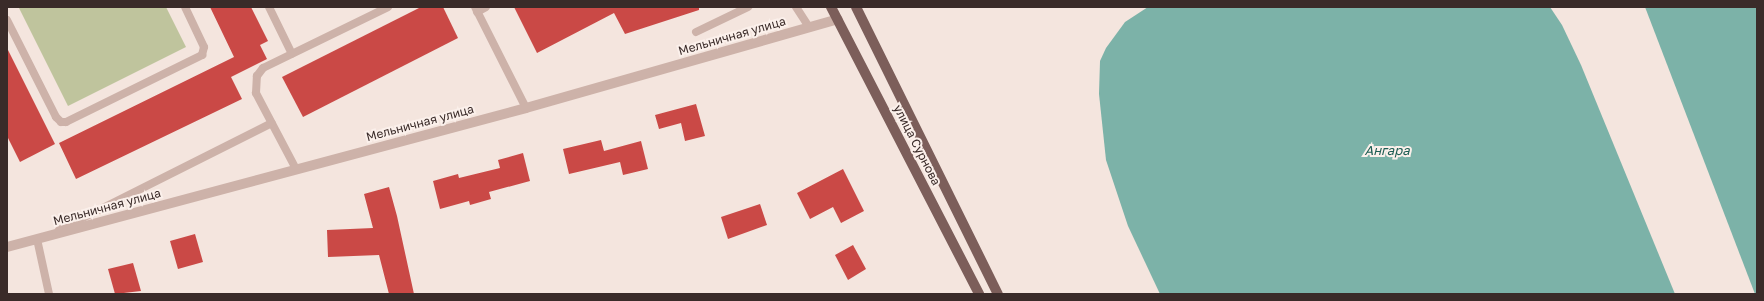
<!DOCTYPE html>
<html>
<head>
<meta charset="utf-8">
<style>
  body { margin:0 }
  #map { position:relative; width:1764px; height:301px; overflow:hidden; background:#f4e5de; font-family:"Golos Text",sans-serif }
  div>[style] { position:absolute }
  .green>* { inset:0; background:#bfc49d }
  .water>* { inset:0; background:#7cb2a8 }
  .building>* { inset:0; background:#ca4946 }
  .service>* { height:8px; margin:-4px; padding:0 4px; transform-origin:4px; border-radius:4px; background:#cdb2a9 }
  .tertiary>* { height:10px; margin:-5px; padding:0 5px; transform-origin:5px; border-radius:5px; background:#cdb2a9 }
  .primary>* { height:10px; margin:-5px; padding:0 5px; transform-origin:5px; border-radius:5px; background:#7c5e5a }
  span { translate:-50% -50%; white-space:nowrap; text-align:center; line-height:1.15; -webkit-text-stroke:4px #fbf0eb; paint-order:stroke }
  .street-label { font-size:12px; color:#3a2b29 }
  .water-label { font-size:13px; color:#1d5d53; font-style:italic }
  .frame { position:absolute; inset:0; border:8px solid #3a2b29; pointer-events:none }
</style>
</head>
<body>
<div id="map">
  <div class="green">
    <div style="clip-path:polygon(21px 7px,166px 7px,186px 47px,68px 106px,19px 8px)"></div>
  </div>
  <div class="water">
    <div style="clip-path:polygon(1148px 7px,1550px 7px,1562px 25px,1581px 65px,1675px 294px,1160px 294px,1128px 226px,1106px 160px,1099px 94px,1100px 61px,1106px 48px,1125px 22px)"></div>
    <div style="clip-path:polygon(1645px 7px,1757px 7px,1757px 294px,1755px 294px)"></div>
  </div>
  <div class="building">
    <div style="clip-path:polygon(210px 7px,251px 7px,268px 41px,260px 45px,267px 59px,231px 77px,242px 99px,76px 179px,59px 143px,234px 57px)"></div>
    <div style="clip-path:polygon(421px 7px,443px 7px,458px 38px,303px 117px,282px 77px)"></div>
    <div style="clip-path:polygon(514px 7px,699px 7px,699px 10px,625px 34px,614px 13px,537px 53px)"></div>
    <div style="clip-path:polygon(7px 48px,55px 144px,20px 162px,7px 136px)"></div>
    <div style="clip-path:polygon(696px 104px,705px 136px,685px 141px,681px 123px,659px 129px,655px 115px)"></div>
    <div style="clip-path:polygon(601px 140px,604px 151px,641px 141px,648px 169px,623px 175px,620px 162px,569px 174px,563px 149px)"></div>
    <div style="clip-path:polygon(523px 153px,530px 181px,489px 192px,491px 199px,470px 205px,469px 201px,440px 209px,433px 181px,458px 174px,459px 178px,500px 168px,498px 160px)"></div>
    <div style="clip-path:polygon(843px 169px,864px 211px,841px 223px,833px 207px,810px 219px,797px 193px)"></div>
    <div style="clip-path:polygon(389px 187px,397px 216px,414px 294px,389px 294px,379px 255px,328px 257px,327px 230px,373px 228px,364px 194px)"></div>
    <div style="clip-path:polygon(760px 204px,767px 225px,728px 239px,721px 217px)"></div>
    <div style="clip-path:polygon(195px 234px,203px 262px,178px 269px,170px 241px)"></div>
    <div style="clip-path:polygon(853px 245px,866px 269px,848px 280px,835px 255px)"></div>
    <div style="clip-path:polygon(133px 263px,141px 291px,115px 294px,108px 269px)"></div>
  </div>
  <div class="service">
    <div style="left:269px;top:7px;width:52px;rotate:63.9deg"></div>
    <div style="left:475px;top:7px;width:113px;rotate:63.2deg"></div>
    <div style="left:796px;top:7px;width:24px;rotate:57deg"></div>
    <div style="left:477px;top:12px;width:10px;rotate:-29deg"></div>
    <div style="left:7px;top:20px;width:109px;rotate:63.2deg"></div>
    <div style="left:56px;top:117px;width:7px;rotate:45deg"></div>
    <div style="left:61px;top:122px;width:5px"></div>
    <div style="left:66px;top:122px;width:152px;rotate:-26.2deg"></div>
    <div style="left:202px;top:55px;width:8px;rotate:-76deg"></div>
    <div style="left:204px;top:47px;width:44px;rotate:-115.4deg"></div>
    <div style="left:696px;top:32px;width:58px;rotate:-25.7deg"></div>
    <div style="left:296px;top:169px;width:86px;rotate:-117.8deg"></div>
    <div style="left:256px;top:93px;width:17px;rotate:-87deg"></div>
    <div style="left:257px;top:76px;width:10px;rotate:-53deg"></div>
    <div style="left:263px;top:68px;width:139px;rotate:-26deg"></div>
    <div style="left:59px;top:230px;width:238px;rotate:-26.7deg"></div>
    <div style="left:37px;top:239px;width:56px;rotate:77.7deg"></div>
  </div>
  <div class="tertiary">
    <div style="left:7px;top:247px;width:537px;rotate:-14.99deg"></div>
    <div style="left:526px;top:108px;width:324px;rotate:-15.9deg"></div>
  </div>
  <div class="primary">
    <div style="left:831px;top:7px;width:323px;rotate:62.7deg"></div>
    <div style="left:856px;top:7px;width:320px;rotate:63.7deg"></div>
  </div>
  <div class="street-label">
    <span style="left:732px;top:36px;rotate:-16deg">Мельничная улица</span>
    <span style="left:420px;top:123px;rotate:-15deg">Мельничная улица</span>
    <span style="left:917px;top:145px;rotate:63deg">улица Сурнова</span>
    <span style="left:107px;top:207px;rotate:-15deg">Мельничная улица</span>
  </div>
  <div class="water-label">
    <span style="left:1387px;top:150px">Ангара</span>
  </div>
  <div class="frame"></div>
</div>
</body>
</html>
